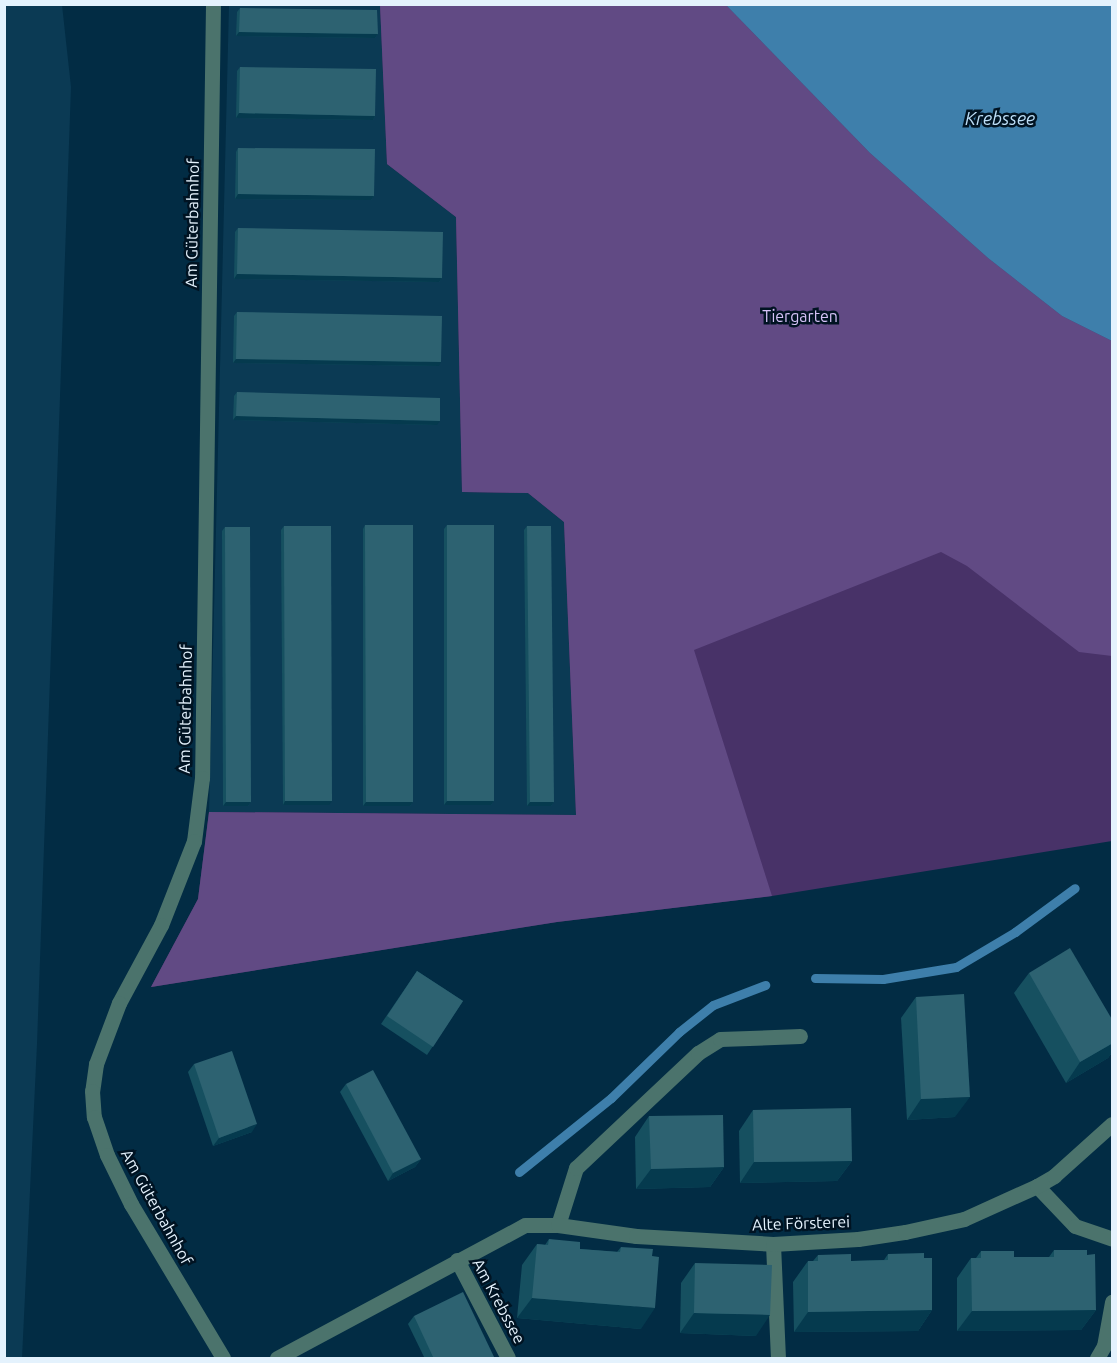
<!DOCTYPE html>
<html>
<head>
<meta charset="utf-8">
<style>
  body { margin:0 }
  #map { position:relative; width:1117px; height:1363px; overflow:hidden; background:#022c44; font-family:Ubuntu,sans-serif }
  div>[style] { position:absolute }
  .built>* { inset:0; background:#0b3a54 }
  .green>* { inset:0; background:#483268 }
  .forest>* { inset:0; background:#614a84 }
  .water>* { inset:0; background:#3e7fab }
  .stream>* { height:9px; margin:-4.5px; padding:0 4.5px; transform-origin:4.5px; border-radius:4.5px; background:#3e7fab }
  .service>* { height:15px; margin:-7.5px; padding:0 7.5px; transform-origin:7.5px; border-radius:7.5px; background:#4b736c }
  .minor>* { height:15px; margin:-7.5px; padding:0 7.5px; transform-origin:7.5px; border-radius:7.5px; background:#4b736c }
  .wall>* { inset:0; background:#165060 }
  .shaded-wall>* { inset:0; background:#053a4e }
  .building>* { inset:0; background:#2d6271 }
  span { translate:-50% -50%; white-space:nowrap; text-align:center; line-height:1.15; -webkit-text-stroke:5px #001322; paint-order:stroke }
  .street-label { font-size:16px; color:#e4f2fd }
  .park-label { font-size:16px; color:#d5c2f7 }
  .water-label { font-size:18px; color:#bddff8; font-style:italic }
  .frame { position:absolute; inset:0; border:6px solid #e4f2fd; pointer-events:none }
</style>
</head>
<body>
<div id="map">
  <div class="built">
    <div style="clip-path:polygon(62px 5px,71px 87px,37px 1044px,22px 1358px,5px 1358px,4px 5px)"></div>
    <div style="clip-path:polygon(229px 5px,380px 5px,387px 164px,456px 216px,462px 492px,528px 493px,564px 522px,576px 815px,209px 812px)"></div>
  </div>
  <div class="green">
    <div style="clip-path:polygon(380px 5px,1112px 5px,1112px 841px,772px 896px,557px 922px,151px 987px,198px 899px,209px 812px,576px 815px,564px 522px,528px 493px,462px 492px,456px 217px,387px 164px)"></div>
  </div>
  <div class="forest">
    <div style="clip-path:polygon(380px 5px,726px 5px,870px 153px,988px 258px,1062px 316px,1112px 341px,1112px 656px,1079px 652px,967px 566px,941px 552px,694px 650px,772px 896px,557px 922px,151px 987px,198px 899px,209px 812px,576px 815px,564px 522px,528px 493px,462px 492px,456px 217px,387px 164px)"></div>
  </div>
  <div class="water">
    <div style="clip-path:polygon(726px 5px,1112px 5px,1112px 341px,1062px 316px,988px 258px,870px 153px)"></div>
  </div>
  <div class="stream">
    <div style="left:815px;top:978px;width:68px;rotate:0.8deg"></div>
    <div style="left:883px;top:979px;width:74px;rotate:-9.3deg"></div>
    <div style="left:956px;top:967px;width:69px;rotate:-30.7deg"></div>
    <div style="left:1015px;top:932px;width:74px;rotate:-36.3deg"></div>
    <div style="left:519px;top:1172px;width:118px;rotate:-38.8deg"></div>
    <div style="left:611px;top:1098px;width:95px;rotate:-44.1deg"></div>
    <div style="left:679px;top:1032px;width:43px;rotate:-38.5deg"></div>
    <div style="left:713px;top:1005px;width:56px;rotate:-21deg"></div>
  </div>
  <div class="service">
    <div style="left:1037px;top:1186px;width:55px;rotate:46.5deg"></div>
    <div style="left:1075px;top:1226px;width:39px;rotate:19deg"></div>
    <div style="left:558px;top:1225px;width:60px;rotate:-72.5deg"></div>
    <div style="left:576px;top:1168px;width:168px;rotate:-43.3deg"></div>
    <div style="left:698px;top:1053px;width:26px;rotate:-32deg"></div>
    <div style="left:720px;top:1039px;width:80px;rotate:-2.1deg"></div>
  </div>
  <div class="minor">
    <div style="left:213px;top:4px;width:774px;rotate:90.81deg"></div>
    <div style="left:202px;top:778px;width:64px;rotate:97.2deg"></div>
    <div style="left:194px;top:841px;width:90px;rotate:111.4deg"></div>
    <div style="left:161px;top:925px;width:89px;rotate:118.3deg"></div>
    <div style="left:119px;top:1003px;width:65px;rotate:110.7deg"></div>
    <div style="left:96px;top:1064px;width:27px;rotate:98deg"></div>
    <div style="left:92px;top:1091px;width:26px;rotate:86deg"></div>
    <div style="left:94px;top:1117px;width:40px;rotate:71.1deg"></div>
    <div style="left:107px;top:1155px;width:55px;rotate:63.9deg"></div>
    <div style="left:131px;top:1204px;width:179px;rotate:59.1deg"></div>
    <div style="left:773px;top:1244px;width:114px;rotate:87.5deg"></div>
    <div style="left:457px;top:1260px;width:110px;rotate:62.5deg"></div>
    <div style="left:277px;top:1358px;width:281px;rotate:-28.2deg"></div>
    <div style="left:525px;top:1225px;width:33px"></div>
    <div style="left:558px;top:1225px;width:79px;rotate:8deg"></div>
    <div style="left:636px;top:1236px;width:137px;rotate:3.3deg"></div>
    <div style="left:773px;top:1244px;width:85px;rotate:-3.4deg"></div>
    <div style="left:858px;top:1239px;width:48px;rotate:-8.5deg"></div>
    <div style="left:905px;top:1232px;width:60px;rotate:-12.4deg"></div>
    <div style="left:964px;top:1219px;width:80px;rotate:-24.3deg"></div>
    <div style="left:1037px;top:1186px;width:20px;rotate:-30deg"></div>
    <div style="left:1054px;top:1176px;width:78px;rotate:-41.9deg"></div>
    <div style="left:1097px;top:1358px;width:14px;rotate:-60deg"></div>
    <div style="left:1104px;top:1346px;width:45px;rotate:-79.7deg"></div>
  </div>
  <div class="wall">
    <div style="clip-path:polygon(240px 8px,378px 34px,375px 38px,236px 36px,237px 12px)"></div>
    <div style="clip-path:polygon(240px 67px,375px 116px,373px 120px,236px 118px,237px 71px)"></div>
    <div style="clip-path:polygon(238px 148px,374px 196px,371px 200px,235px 199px,236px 152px)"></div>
    <div style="clip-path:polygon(238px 228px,442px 278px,439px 282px,234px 279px,235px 232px)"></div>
    <div style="clip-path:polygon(237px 312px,439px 366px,233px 363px,234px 316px)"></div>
    <div style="clip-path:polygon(237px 392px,437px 425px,233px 420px,234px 396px)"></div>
    <div style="clip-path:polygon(365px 525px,413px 802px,410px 806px,363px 806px,363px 529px)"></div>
    <div style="clip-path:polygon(447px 525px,494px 801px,491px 805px,444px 805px,444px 529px)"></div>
    <div style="clip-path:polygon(284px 526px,329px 805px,283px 805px,281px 530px)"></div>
    <div style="clip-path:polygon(527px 526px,554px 802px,551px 806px,527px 806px,524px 530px)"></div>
    <div style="clip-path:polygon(225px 527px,251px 802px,248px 806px,223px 806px,222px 531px)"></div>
    <div style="clip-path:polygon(417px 971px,463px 1001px,427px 1055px,381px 1024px)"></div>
    <div style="clip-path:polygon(1029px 973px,1113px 1021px,1113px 1051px,1108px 1058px,1066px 1083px,1014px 993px)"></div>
    <div style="clip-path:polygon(916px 997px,955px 1117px,907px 1120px,901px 1018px)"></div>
    <div style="clip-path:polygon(194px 1064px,252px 1132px,213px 1146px,188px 1072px)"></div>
    <div style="clip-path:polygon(346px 1084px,421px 1159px,415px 1167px,388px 1181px,340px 1092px)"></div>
    <div style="clip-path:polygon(753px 1110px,852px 1161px,837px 1181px,740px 1183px,739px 1131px)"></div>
    <div style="clip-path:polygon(649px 1116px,724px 1167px,710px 1187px,636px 1189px,635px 1137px)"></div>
    <div style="clip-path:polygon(549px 1239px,580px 1249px,617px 1252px,621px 1247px,641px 1329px,517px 1318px,522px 1265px,537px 1244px,545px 1245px)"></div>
    <div style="clip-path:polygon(1054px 1250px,1096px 1310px,1081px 1330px,957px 1331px,957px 1278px,971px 1258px,976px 1258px,981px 1251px,1014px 1257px,1049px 1257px)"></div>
    <div style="clip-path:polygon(888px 1254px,924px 1258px,932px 1310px,918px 1331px,794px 1332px,793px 1282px,808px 1261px,813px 1261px,818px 1255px,851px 1261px,884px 1260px)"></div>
    <div style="clip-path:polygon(695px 1263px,756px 1336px,680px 1333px,681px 1283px)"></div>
    <div style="clip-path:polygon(414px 1316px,495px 1359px,425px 1359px,408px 1324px)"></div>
  </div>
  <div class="shaded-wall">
    <div style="clip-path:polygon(239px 32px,378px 34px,375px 38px,236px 36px)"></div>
    <div style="clip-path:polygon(239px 113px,375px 116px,373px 120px,236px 118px)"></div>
    <div style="clip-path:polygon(238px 194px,374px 196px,371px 200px,235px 199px)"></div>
    <div style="clip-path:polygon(237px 274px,442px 278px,439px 282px,234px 279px)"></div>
    <div style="clip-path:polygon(236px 359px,441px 362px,439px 366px,233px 363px)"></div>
    <div style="clip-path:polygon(236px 416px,440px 421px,437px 425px,233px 420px)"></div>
    <div style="clip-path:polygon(285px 801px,332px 801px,329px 805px,283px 805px)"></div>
    <div style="clip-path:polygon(447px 801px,494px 801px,491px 805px,444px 805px)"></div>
    <div style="clip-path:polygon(226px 802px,251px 802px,248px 806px,223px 806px)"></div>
    <div style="clip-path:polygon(366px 802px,413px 802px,410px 806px,363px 806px)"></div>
    <div style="clip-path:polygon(530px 802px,554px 802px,551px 806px,527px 806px)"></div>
    <div style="clip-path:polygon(1113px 1043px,1113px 1051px,1108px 1058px,1066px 1083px,1080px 1062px)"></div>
    <div style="clip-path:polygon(970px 1097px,955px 1117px,907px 1120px,921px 1099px)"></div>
    <div style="clip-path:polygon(257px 1124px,252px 1132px,213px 1146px,219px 1138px)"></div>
    <div style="clip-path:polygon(421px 1159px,415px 1167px,388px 1181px,393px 1173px)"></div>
    <div style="clip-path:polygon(852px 1161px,837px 1181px,740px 1183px,754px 1162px)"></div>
    <div style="clip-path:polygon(724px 1167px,710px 1187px,636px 1189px,651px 1169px)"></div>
    <div style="clip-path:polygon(532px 1298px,655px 1308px,641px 1329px,517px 1318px)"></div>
    <div style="clip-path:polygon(932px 1310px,918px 1331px,794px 1332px,808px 1312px)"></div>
    <div style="clip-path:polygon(1096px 1310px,1081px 1330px,957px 1331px,972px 1311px)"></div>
    <div style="clip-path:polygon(694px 1313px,770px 1315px,756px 1336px,680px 1333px)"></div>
  </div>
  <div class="building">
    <div style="clip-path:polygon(240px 8px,377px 10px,378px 34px,239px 32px)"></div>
    <div style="clip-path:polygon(240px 67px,376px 69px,375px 116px,239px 113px)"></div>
    <div style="clip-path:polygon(238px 148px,375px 149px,374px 196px,238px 194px)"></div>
    <div style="clip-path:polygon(238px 228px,443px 232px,442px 278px,237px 274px)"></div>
    <div style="clip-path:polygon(237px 312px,442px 316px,441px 362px,236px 359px)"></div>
    <div style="clip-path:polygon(237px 392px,440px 398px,440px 421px,236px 416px)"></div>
    <div style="clip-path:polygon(365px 525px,413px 525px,413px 802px,366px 802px)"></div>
    <div style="clip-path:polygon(447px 525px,494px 525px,494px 801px,447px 801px)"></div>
    <div style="clip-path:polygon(284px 526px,331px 526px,332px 801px,285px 801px)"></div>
    <div style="clip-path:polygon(527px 526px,551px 526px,554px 802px,530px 802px)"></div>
    <div style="clip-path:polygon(225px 527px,250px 527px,251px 802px,226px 802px)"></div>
    <div style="clip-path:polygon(1070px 948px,1113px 1021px,1113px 1043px,1080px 1062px,1029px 973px)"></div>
    <div style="clip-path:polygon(417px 971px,463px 1001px,433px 1047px,387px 1016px)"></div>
    <div style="clip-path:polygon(964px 994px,970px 1097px,921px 1099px,916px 997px)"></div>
    <div style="clip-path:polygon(232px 1051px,257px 1124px,219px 1138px,194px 1064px)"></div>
    <div style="clip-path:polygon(373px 1070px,421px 1159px,393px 1173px,346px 1084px)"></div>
    <div style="clip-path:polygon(851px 1108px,852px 1161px,754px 1162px,753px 1110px)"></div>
    <div style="clip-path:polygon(723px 1115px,724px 1167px,651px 1169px,649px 1116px)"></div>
    <div style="clip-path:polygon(549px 1239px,580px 1242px,580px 1249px,620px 1252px,621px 1247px,653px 1249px,652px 1256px,659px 1257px,655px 1308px,532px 1298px,537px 1244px,548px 1245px)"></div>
    <div style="clip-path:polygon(1054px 1250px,1087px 1250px,1087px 1255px,1095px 1254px,1096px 1310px,972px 1311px,971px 1258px,981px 1258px,981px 1251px,1014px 1251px,1014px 1257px,1054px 1257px)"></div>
    <div style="clip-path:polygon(924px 1253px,924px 1258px,932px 1258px,932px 1310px,808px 1312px,808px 1261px,818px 1261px,818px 1255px,851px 1254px,851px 1261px,888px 1260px,888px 1254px)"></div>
    <div style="clip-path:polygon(695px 1263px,772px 1265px,770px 1315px,694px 1313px)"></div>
    <div style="clip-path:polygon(463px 1292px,495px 1359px,434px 1359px,414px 1316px)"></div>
  </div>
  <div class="street-label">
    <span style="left:192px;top:223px;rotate:-89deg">Am Güterbahnhof</span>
    <span style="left:185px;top:709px;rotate:-89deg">Am Güterbahnhof</span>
    <span style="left:157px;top:1207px;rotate:61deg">Am Güterbahnhof</span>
    <span style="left:801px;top:1223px;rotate:-2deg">Alte Försterei</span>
    <span style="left:499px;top:1301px;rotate:62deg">Am Krebssee</span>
  </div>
  <div class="park-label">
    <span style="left:800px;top:316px">Tiergarten</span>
  </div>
  <div class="water-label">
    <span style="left:1000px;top:118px">Krebssee</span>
  </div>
  <div class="frame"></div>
</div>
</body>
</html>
